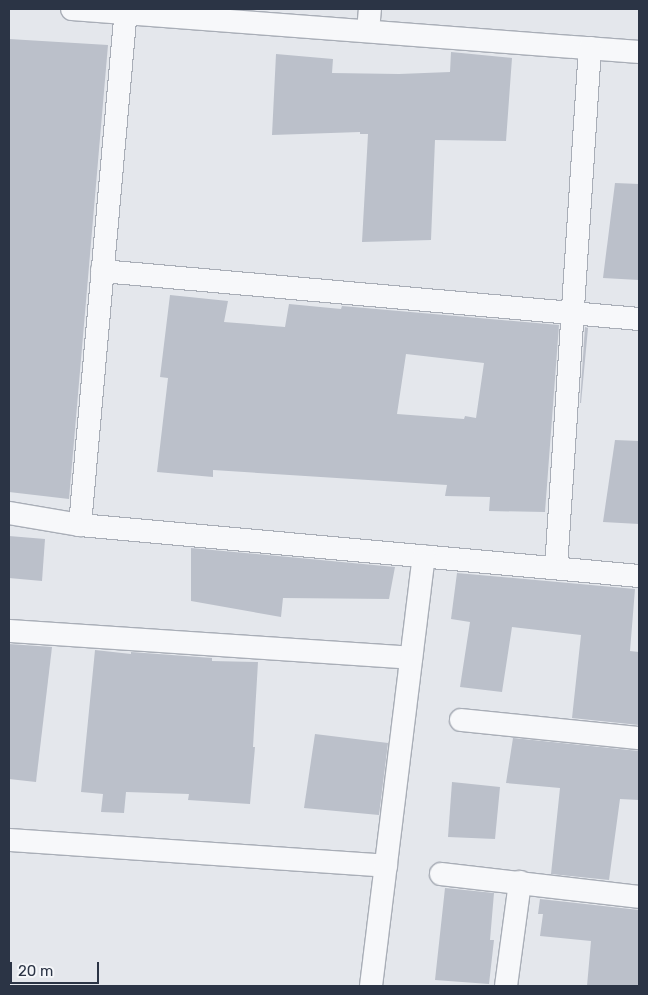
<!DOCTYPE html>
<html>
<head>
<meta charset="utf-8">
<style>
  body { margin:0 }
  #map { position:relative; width:648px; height:995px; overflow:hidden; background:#e4e7ec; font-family:Rubik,sans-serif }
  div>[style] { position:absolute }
  .building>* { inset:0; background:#bbc0ca }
  .roads { filter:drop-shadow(1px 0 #a9aeb7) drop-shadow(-1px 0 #a9aeb7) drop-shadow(0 1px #a9aeb7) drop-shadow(0 -1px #a9aeb7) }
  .minor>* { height:22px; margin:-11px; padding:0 11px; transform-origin:11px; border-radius:11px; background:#f7f8fa }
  span { translate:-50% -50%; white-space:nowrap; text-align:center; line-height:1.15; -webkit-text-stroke:4px #f4f6f9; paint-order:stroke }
  .frame { position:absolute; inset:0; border:10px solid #2b3445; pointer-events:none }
  .scale { position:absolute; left:10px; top:962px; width:89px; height:22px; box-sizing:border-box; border:2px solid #2b3445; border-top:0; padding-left:6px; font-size:15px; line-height:18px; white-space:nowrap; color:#2b3445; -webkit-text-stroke:4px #f4f6f9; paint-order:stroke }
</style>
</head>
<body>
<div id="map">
  <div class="building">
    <div style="clip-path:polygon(9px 39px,108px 45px,69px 499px,9px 492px)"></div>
    <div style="clip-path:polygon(451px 52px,512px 58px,506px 141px,435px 140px,431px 240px,362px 242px,368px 134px,360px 134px,360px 132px,272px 135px,276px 54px,333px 59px,332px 73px,399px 74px,450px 72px)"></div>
    <div style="clip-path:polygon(615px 183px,639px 184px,639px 280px,603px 278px)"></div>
    <div style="clip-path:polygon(evenodd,170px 295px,228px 301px,224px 322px,285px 327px,289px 304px,341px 309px,342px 306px,559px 325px,545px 512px,489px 511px,490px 497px,445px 496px,447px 485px,213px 470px,213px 477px,157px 472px,168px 378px,160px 377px,170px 295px,406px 354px,484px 363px,476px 418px,465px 416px,464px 419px,397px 414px,406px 354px)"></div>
    <div style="clip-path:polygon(585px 327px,588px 328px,581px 403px,580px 403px)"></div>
    <div style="clip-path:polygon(615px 440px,639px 441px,639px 524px,603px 522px)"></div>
    <div style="clip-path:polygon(9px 536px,45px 539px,42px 581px,9px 578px)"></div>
    <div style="clip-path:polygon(191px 548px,395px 567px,389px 599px,283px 598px,281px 617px,191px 601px)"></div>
    <div style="clip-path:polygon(457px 573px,635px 589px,630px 651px,639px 652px,639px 725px,572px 718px,581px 635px,512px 627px,502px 692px,460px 687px,470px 622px,451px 619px)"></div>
    <div style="clip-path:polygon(9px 644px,52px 647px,36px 782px,9px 779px)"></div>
    <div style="clip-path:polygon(95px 650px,131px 654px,131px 652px,212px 658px,212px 661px,258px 662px,253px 747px,255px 747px,250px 804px,188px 800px,189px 794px,126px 792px,124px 813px,101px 812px,103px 794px,81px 792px)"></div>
    <div style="clip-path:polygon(315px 734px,388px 743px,379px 815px,304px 808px)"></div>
    <div style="clip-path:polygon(513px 738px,639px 751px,639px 800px,620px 799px,609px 880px,551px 874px,560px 788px,506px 783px)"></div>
    <div style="clip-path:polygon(452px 782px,500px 787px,495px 839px,448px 837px)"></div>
    <div style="clip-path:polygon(445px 888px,494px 893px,490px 940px,494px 940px,489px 984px,435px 980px)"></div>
    <div style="clip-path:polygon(540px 899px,639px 910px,639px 986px,587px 986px,591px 941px,540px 936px,543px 914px,538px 914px)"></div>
  </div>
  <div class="roads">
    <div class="minor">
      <div style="left:72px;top:9px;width:569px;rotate:4.34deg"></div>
      <div style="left:368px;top:31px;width:22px;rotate:-85deg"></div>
      <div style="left:102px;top:271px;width:539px;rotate:5.11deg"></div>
      <div style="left:9px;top:513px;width:72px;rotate:9.6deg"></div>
      <div style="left:80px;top:525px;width:561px;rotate:5.21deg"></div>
      <div style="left:80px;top:525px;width:518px;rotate:-84.91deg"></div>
      <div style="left:556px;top:568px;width:521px;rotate:-86.26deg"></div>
      <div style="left:9px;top:631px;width:403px;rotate:3.8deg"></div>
      <div style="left:461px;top:720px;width:179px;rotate:5.8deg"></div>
      <div style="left:9px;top:840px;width:378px;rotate:3.9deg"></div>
      <div style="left:441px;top:874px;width:199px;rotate:6.6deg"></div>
      <div style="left:371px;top:986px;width:433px;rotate:-83deg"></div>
      <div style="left:506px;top:986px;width:105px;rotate:-82.3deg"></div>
    </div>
  </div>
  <div class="frame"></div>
  <div class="scale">20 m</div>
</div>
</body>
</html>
